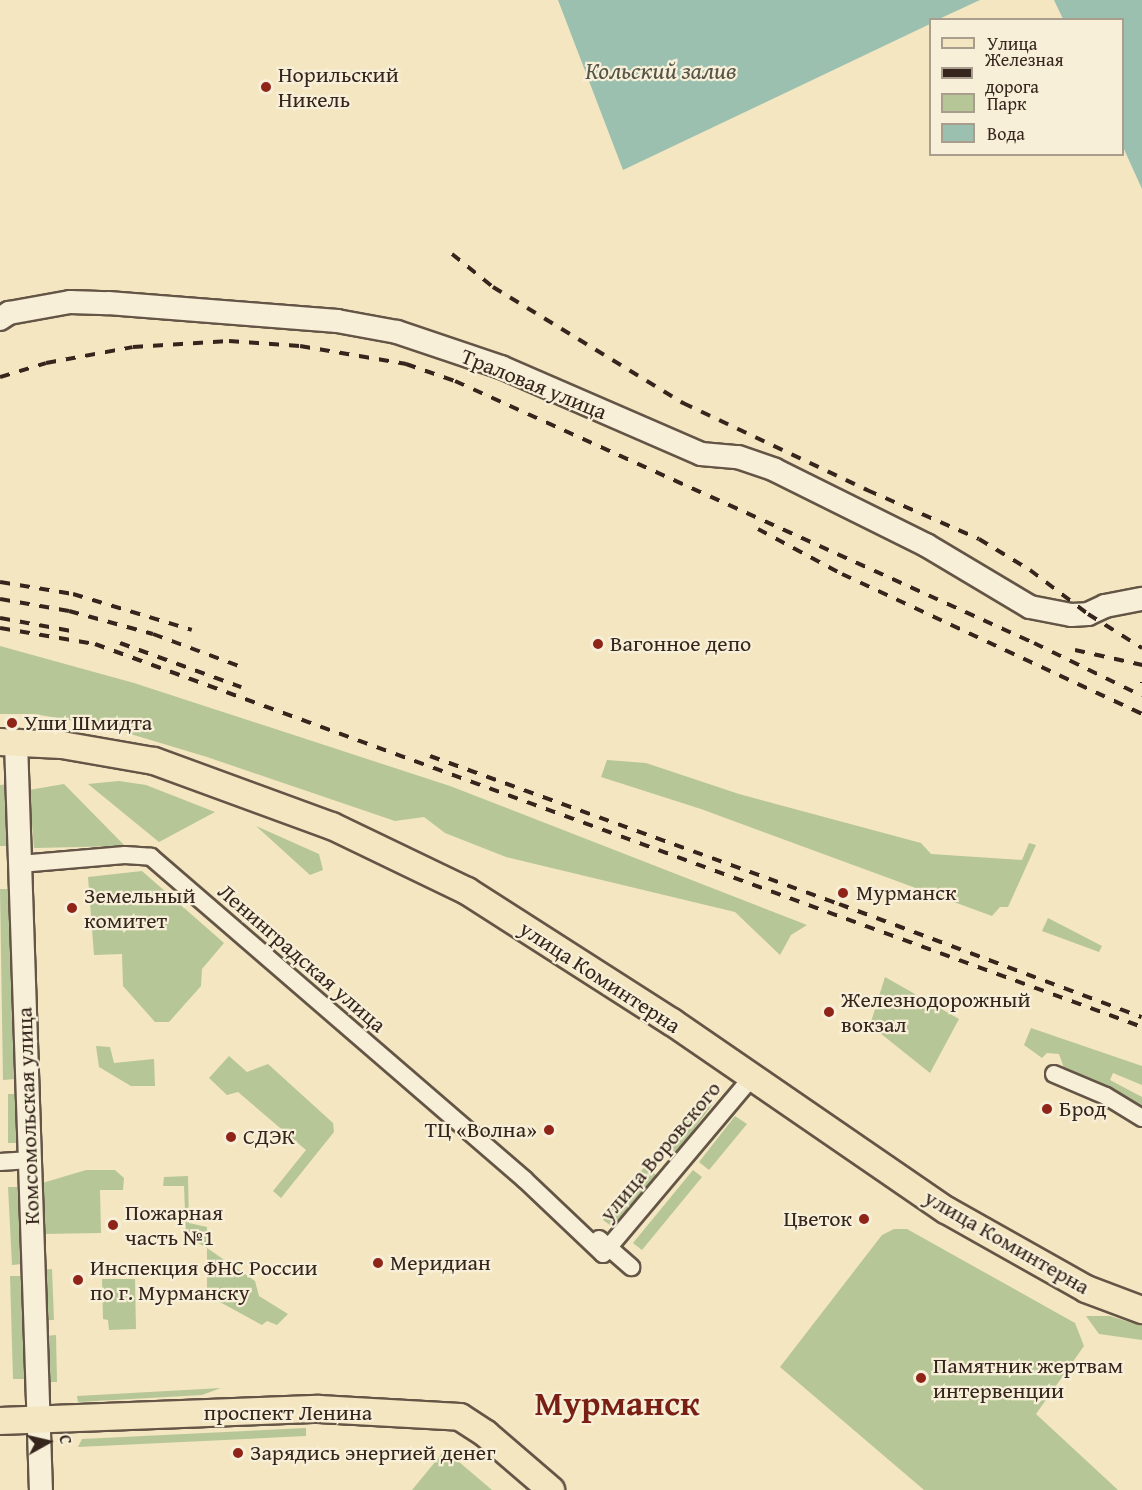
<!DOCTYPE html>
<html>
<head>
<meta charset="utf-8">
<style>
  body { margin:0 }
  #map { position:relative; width:1142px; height:1490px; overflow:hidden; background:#f3e6c1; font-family:"Gentium Book Plus",serif }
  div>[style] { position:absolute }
  .green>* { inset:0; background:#b7c696 }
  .water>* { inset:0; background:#9bc0b0 }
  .roads { filter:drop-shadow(2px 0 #645546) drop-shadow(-2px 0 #645546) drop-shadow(0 2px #645546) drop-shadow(0 -2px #645546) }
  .street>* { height:16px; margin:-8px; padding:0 8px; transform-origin:8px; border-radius:8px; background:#f7efd7 }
  .secondary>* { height:22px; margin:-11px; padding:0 11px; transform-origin:11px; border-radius:11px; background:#f7efd7 }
  .primary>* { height:26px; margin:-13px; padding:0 13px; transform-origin:13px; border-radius:13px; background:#f3e6c1 }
  .rail>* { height:4px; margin-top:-2px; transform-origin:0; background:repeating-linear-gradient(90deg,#35251d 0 10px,transparent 0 20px) }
  .dots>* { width:16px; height:16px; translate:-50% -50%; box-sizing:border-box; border:3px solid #f7efd7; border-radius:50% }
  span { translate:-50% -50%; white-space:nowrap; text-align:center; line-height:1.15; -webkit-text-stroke:4.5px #f7efd7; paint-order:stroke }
  .poi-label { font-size:22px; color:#35251d }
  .left { translate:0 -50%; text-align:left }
  .right { translate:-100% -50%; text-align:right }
  .street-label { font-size:22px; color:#35251d }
  .water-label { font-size:24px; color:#545449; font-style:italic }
  .town-label { font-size:34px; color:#7a1f14; font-weight:700 }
  .legend { position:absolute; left:929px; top:18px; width:195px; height:138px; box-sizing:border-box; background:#f7efd7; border:2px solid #a99e8d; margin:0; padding:8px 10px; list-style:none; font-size:18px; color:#35251d }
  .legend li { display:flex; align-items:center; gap:12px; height:30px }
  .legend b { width:30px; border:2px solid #a99e8d }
  .north { position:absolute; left:18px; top:1412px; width:60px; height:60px; -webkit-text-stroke:4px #f7efd7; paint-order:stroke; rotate:82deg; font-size:16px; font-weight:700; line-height:24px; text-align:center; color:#35251d }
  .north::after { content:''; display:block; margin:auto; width:21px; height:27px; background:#35251d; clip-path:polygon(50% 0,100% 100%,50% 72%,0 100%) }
</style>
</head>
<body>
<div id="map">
  <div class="green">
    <div style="clip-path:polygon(0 646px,134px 683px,450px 786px,807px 925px,791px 935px,780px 955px,735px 912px,506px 857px,445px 833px,424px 817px,395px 821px,207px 757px,104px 726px,34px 714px,0 714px)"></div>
    <div style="clip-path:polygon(607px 760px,646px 763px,739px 794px,921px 843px,931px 854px,1022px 860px,1029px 843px,1036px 845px,1008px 907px,1000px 907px,992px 916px,701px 809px,601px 777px)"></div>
    <div style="clip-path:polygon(119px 781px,146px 785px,215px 812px,159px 842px,88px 784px)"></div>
    <div style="clip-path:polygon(9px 784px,13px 846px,0 846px,0 785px)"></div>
    <div style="clip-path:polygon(64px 784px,125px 846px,34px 848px,29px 790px)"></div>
    <div style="clip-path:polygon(256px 826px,319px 854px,323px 870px,310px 875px)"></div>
    <div style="clip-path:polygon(142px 871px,224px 943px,202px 969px,201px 986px,169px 1022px,155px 1022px,123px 986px,122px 954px,94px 955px,88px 877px)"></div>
    <div style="clip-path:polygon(0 889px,9px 889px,16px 1079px,3px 1080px)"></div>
    <div style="clip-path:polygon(1048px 918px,1102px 946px,1099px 952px,1042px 931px)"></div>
    <div style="clip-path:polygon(885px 977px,959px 1019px,930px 1073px,870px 1025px)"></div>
    <div style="clip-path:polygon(1031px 1028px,1142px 1066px,1142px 1085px,1113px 1073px,1110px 1080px,1142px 1097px,1142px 1107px,1064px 1068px,1059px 1054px,1047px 1053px,1042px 1058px,1024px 1045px)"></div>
    <div style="clip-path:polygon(96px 1046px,110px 1047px,114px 1063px,154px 1059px,155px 1086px,131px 1086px,99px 1067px)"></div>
    <div style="clip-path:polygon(229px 1056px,247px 1072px,268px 1064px,333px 1123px,334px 1132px,281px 1198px,273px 1191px,306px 1150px,238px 1092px,227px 1095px,209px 1078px)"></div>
    <div style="clip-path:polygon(8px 1094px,18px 1094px,18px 1143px,8px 1143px)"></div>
    <div style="clip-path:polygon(703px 1098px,712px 1105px,674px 1156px,664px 1148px)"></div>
    <div style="clip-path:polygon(735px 1116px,747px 1124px,709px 1170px,699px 1162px)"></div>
    <div style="clip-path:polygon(645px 1166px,656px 1175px,614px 1228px,603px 1220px)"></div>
    <div style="clip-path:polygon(86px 1170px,115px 1170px,124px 1178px,123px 1190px,100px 1190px,101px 1233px,40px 1234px,39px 1184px)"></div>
    <div style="clip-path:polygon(693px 1170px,702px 1177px,642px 1250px,633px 1243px)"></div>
    <div style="clip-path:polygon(188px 1176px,189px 1223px,207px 1227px,207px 1248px,255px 1281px,259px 1296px,288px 1314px,277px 1325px,267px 1321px,262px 1325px,207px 1295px,207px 1248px,186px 1236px,184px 1186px,163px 1186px,164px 1177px)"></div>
    <div style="clip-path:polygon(8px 1187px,18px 1187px,22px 1264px,12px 1265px)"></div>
    <div style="clip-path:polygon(894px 1229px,907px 1229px,1075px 1323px,1084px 1346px,1036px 1414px,1118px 1490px,924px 1490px,780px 1367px,882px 1235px)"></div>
    <div style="clip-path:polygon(52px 1269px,54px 1320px,43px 1320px,41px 1270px)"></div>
    <div style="clip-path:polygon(10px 1276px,21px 1276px,25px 1379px,13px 1379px)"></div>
    <div style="clip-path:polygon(102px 1279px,135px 1279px,136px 1329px,109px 1330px,108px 1320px,103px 1319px)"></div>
    <div style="clip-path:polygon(1086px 1316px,1110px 1316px,1142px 1326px,1142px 1340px,1099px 1334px)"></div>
    <div style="clip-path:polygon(56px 1335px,57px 1382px,47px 1382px,45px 1336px)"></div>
    <div style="clip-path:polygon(221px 1388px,202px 1395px,78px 1402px,77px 1396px)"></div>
    <div style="clip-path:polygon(306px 1428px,306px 1436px,78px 1447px,82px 1439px)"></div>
    <div style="clip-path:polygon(445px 1450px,492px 1490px,412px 1490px)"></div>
  </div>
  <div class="water">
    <div style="clip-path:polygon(558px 0,980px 0,939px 19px,930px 20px,930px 24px,623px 170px)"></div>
    <div style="clip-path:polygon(1054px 0,1142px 0,1142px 189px,1123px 147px,1122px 20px,1063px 19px)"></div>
  </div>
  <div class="roads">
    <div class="street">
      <div style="left:20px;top:864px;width:105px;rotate:-4.9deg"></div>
      <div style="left:125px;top:855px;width:26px;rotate:4deg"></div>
      <div style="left:151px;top:857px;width:493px;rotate:40.8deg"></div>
      <div style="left:524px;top:1179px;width:109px;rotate:43.5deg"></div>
      <div style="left:603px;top:1254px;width:231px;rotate:-49.9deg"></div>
      <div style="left:1054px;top:1074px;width:56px;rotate:22.9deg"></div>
      <div style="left:1106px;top:1096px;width:42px;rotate:31.4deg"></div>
      <div style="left:0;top:1162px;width:30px;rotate:-4deg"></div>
      <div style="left:599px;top:1239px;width:43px;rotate:41.2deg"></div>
    </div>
    <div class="secondary">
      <div style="left:0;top:319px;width:11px;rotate:-34deg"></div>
      <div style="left:9px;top:313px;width:62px;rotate:-10.2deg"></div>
      <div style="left:70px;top:302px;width:38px;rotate:2deg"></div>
      <div style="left:108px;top:303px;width:230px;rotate:4.5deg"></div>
      <div style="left:337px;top:321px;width:61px;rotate:10.4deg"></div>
      <div style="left:397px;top:332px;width:110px;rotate:18.6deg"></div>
      <div style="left:501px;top:367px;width:218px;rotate:23.5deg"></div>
      <div style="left:701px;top:454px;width:37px;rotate:5deg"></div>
      <div style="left:738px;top:457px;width:39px;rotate:19deg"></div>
      <div style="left:775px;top:470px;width:169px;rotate:26.4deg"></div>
      <div style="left:926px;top:545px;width:121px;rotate:30.8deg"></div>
      <div style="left:1030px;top:607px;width:42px;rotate:11deg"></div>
      <div style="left:1071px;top:615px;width:17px;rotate:-3deg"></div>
      <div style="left:1088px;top:614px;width:19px;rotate:-25deg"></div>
      <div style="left:1105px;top:606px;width:38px;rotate:-11deg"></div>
      <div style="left:16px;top:742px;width:748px;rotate:88.09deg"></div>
    </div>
    <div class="primary">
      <div style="left:0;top:742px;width:62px;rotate:2.8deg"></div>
      <div style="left:62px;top:745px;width:93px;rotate:9.9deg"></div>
      <div style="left:154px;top:761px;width:189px;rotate:20.1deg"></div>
      <div style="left:332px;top:826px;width:150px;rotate:25.7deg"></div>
      <div style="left:467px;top:891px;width:243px;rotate:32.6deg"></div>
      <div style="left:672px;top:1022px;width:332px;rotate:34.5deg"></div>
      <div style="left:946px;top:1210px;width:161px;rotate:29.4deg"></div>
      <div style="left:1086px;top:1289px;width:60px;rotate:20.6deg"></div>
      <div style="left:0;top:1421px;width:319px;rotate:-2.2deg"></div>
      <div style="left:319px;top:1409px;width:141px;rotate:3.2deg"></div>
      <div style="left:460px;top:1417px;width:31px;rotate:33deg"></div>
      <div style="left:486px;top:1434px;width:86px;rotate:40.7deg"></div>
    </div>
  </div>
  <div class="rail">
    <div style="left:452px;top:254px;width:53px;rotate:38.8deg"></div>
    <div style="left:493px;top:287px;width:223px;rotate:31.4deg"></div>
    <div style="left:683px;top:403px;width:204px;rotate:25.3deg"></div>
    <div style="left:867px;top:490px;width:122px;rotate:23.6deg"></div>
    <div style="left:979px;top:539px;width:60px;rotate:31.3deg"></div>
    <div style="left:1030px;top:570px;width:73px;rotate:37.2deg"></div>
    <div style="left:1088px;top:614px;width:64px;rotate:32.2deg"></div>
    <div style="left:0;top:377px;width:48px;rotate:-16.9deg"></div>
    <div style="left:46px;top:363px;width:88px;rotate:-10.4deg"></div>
    <div style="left:133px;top:347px;width:96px;rotate:-3.6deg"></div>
    <div style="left:229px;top:341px;width:71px;rotate:4deg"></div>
    <div style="left:300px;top:346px;width:108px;rotate:9.6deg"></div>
    <div style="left:406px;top:364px;width:52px;rotate:19.1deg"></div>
    <div style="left:455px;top:381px;width:636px;rotate:24.35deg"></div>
    <div style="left:1034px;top:643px;width:120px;rotate:26.1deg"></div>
    <div style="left:758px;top:529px;width:95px;rotate:28.2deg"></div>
    <div style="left:842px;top:574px;width:331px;rotate:25deg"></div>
    <div style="left:0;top:582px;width:74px;rotate:9.3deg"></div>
    <div style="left:73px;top:594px;width:124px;rotate:16.8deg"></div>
    <div style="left:0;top:599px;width:70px;rotate:9.9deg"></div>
    <div style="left:69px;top:611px;width:87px;rotate:15.3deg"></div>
    <div style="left:153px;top:634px;width:97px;rotate:20.5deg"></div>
    <div style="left:0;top:618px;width:78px;rotate:10.3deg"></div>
    <div style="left:0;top:628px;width:96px;rotate:9.6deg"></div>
    <div style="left:95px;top:644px;width:1115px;rotate:20.09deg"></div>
    <div style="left:120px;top:643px;width:129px;rotate:20deg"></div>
    <div style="left:1075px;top:650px;width:69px;rotate:12.6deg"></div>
    <div style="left:1142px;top:682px;width:1px;rotate:90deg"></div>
    <div style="left:430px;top:756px;width:435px;rotate:19.9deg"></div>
    <div style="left:839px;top:904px;width:323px;rotate:20.5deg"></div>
  </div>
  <div class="dots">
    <div style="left:266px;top:87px;background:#8f2418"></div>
    <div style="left:598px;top:644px;background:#8f2418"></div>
    <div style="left:12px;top:723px;background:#8f2418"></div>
    <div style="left:843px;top:893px;background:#8f2418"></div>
    <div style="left:72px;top:908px;background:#8f2418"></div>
    <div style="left:829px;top:1012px;background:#8f2418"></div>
    <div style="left:1047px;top:1109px;background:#8f2418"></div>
    <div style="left:549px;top:1130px;background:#8f2418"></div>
    <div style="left:231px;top:1137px;background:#8f2418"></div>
    <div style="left:864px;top:1219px;background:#8f2418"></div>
    <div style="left:113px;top:1225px;background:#8f2418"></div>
    <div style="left:378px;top:1263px;background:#8f2418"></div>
    <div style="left:78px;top:1280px;background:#8f2418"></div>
    <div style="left:921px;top:1378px;background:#8f2418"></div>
    <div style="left:238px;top:1453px;background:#8f2418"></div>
  </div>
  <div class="poi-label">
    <span class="left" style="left:278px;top:87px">Норильский<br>Никель</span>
    <span class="left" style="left:610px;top:644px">Вагонное депо</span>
    <span class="left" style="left:24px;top:723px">Уши Шмидта</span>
    <span class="left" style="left:856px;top:893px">Мурманск</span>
    <span class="left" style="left:84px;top:908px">Земельный<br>комитет</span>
    <span class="left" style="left:841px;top:1012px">Железнодорожный<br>вокзал</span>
    <span class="left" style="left:1059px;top:1109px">Брод</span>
    <span class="right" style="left:537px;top:1130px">ТЦ «Волна»</span>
    <span class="left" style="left:243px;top:1137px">СДЭК</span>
    <span class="left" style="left:125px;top:1225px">Пожарная<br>часть №1</span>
    <span class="right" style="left:852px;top:1219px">Цветок</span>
    <span class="left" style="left:390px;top:1263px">Меридиан</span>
    <span class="left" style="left:90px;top:1280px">Инспекция ФНС России<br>по г. Мурманску</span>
    <span class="left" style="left:933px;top:1378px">Памятник жертвам<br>интервенции</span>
    <span class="left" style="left:250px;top:1453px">Зарядись энергией денег</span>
  </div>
  <div class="street-label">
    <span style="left:534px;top:384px;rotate:22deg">Траловая улица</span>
    <span style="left:302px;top:958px;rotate:41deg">Ленинградская улица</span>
    <span style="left:600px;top:977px;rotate:33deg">улица Коминтерна</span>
    <span style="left:28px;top:1116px;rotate:-92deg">Комсомольская улица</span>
    <span style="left:660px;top:1151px;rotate:-50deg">улица Воровского</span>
    <span style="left:1007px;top:1242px;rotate:30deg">улица Коминтерна</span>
    <span style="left:288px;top:1413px">проспект Ленина</span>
  </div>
  <div class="water-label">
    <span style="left:661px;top:71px">Кольский залив</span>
  </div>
  <div class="town-label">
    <span style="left:617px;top:1403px">Мурманск</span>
  </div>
  <ul class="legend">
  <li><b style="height:8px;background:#f3e6c1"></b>Улица</li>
  <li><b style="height:8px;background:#35251d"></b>Железная дорога</li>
  <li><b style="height:16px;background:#b7c696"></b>Парк</li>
  <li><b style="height:16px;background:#9bc0b0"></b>Вода</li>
  </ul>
  <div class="north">С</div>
</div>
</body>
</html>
